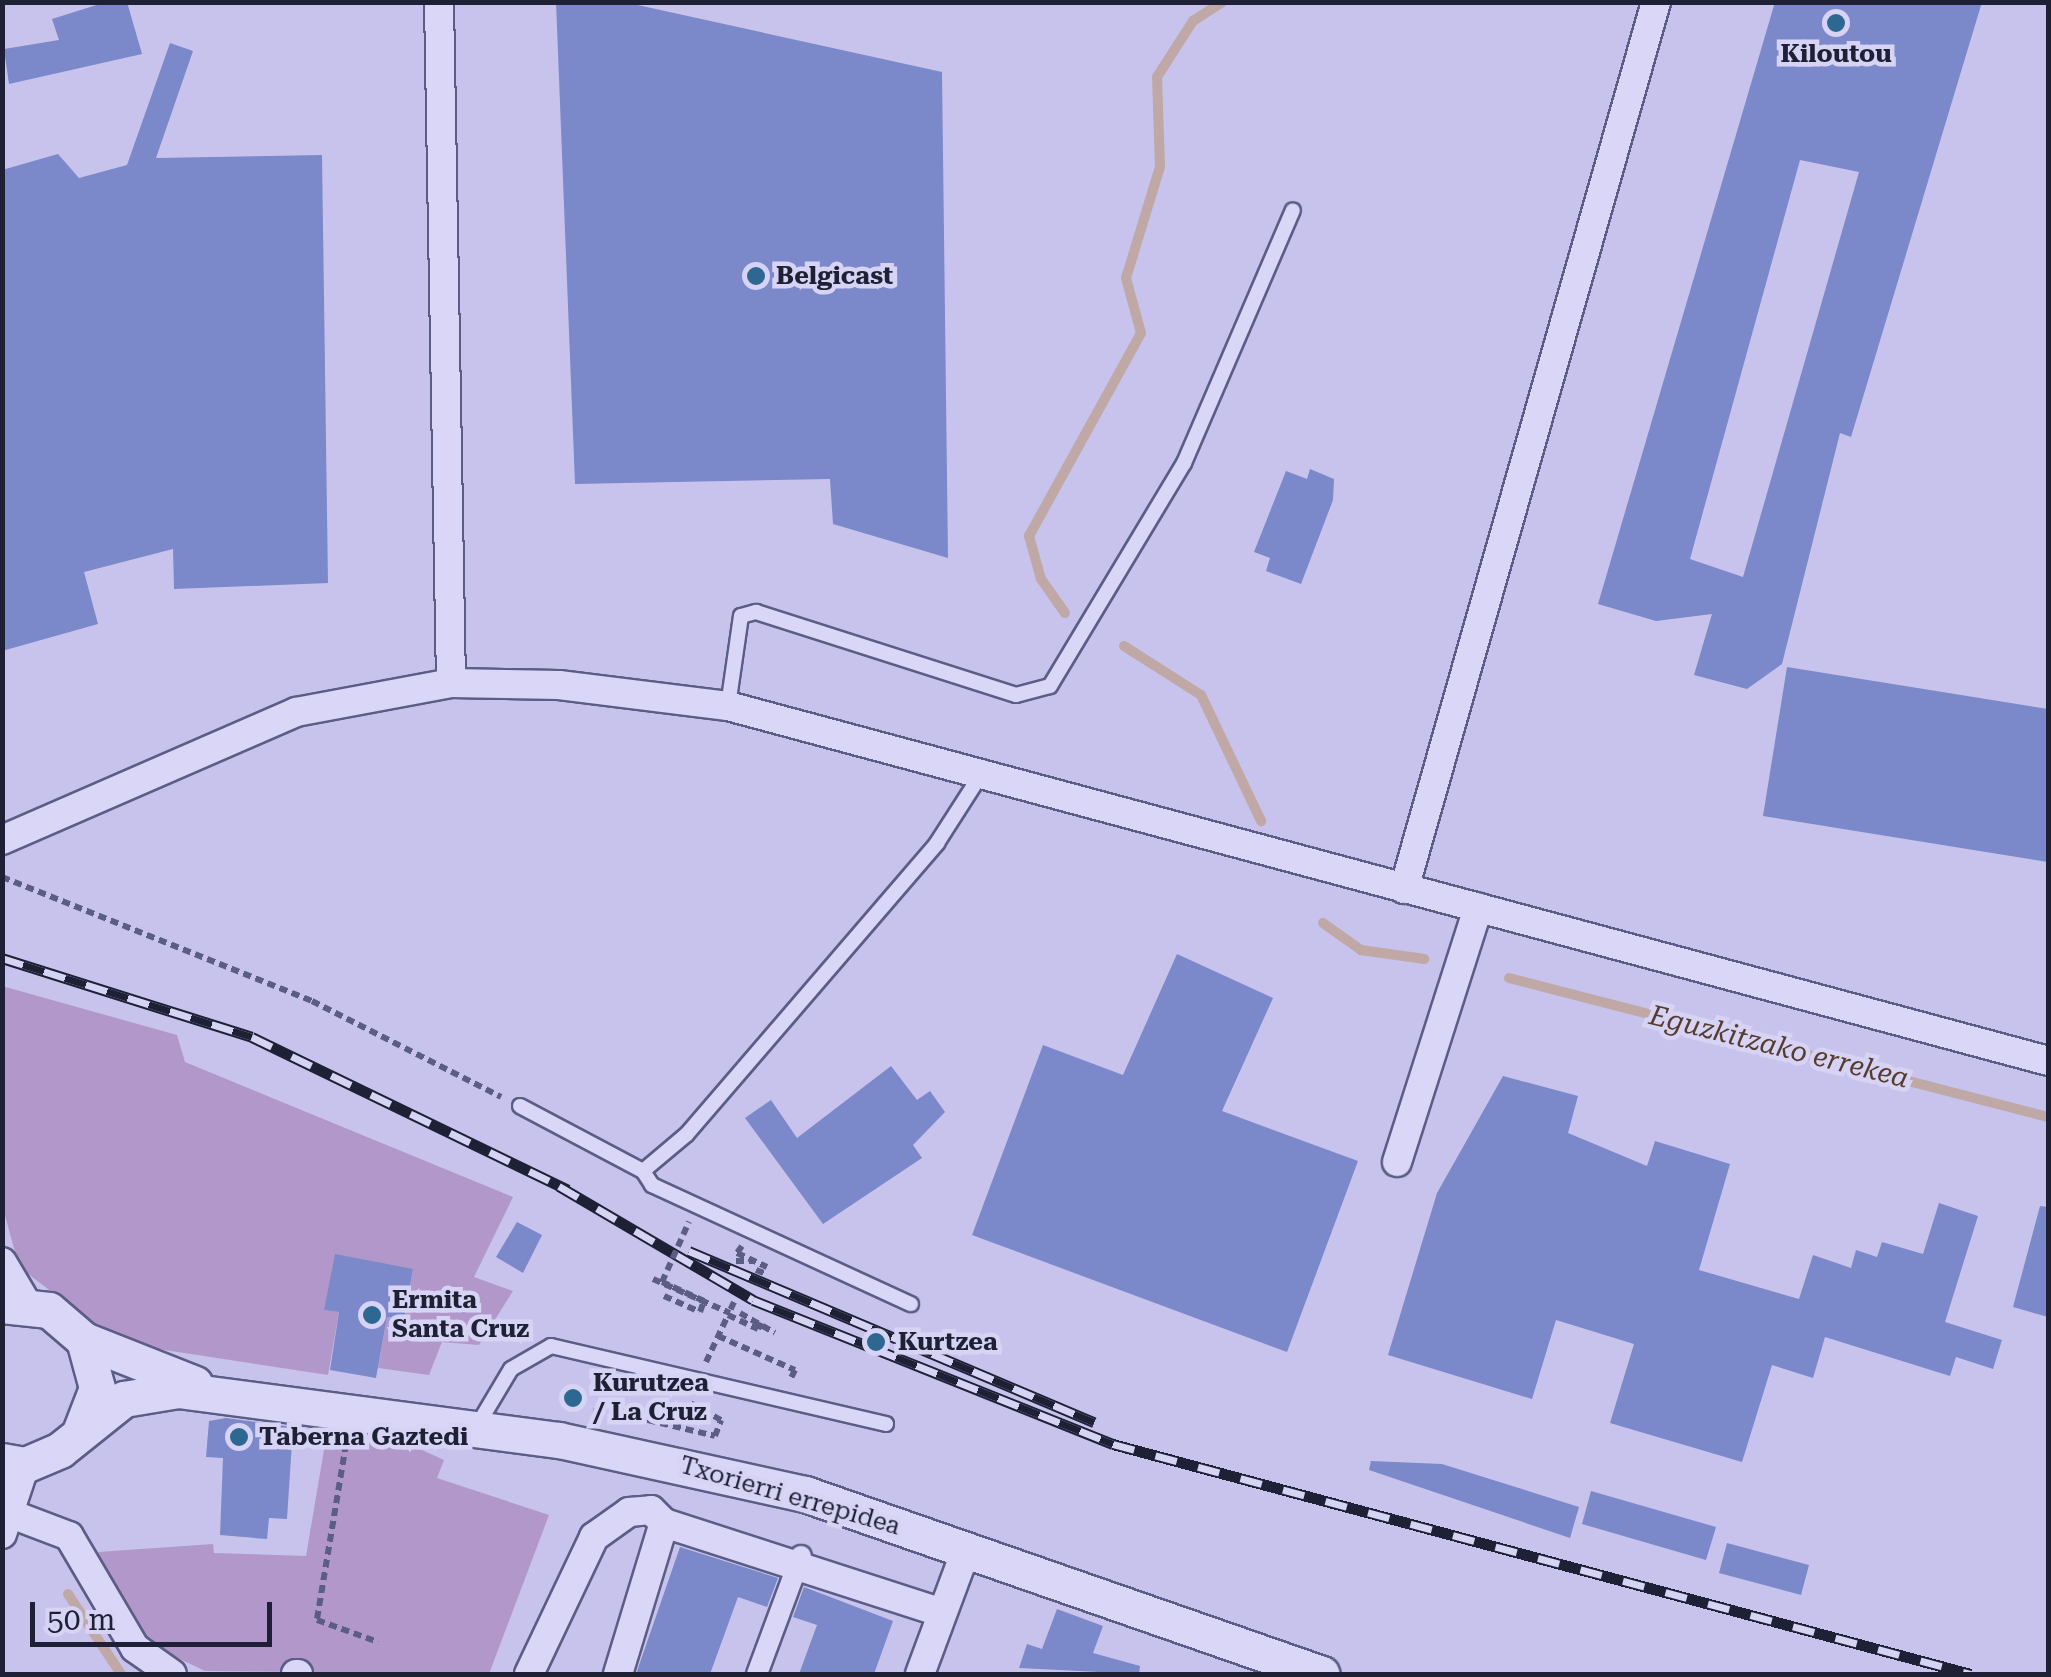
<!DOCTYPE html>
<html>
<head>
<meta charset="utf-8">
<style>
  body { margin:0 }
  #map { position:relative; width:2051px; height:1677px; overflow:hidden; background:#c8c3ec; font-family:"Roboto Serif",serif }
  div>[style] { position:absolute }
  .green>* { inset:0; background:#b298ca }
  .stream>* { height:10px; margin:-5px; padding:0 5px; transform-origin:5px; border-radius:5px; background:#bfa8a5 }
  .building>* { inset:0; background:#7b88c9 }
  .path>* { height:6px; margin-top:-3px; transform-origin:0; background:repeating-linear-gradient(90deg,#5b5d85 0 8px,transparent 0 13px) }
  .roads { filter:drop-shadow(2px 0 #5b5d85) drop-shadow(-2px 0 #5b5d85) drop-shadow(0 2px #5b5d85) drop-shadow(0 -2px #5b5d85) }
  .service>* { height:14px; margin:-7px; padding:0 7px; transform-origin:7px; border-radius:7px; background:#dad6f7 }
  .pedestrian>* { height:20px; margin:-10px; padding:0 10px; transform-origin:10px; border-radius:10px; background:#dad6f7 }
  .minor>* { height:28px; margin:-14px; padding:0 14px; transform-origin:14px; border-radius:14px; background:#dad6f7 }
  .tertiary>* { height:35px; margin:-17.5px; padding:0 17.5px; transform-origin:17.5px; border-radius:17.5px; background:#dad6f7 }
  .rail>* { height:11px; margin-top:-5.5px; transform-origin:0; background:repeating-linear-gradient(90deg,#d7d3f4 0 22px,#1e2136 0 44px); box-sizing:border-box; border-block:2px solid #1e2136 }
  .path-bridge>* { height:6px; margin-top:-3px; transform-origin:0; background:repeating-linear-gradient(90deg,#5b5d85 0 8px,transparent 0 13px) }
  .dots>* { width:28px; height:28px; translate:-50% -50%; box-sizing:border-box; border:5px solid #d7d3f4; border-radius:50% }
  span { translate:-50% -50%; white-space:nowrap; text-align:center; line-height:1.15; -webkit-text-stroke:9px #d7d3f4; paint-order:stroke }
  .poi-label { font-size:25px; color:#1e2136; font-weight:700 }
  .left { translate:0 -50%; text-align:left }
  .street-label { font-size:25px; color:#1e2136 }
  .water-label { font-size:28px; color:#553c2e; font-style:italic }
  .frame { position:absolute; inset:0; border:5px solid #1e2136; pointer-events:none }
  .scale { position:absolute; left:30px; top:1602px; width:242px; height:45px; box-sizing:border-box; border:5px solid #1e2136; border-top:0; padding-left:12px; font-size:30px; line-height:35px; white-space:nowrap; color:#1e2136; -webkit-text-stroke:8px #d7d3f4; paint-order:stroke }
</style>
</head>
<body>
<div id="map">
  <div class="green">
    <div style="clip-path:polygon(2px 986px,177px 1035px,185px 1062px,513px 1197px,474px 1277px,513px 1291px,479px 1345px,442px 1342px,429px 1375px,378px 1368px,387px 1317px,404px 1319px,413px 1269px,325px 1310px,339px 1312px,328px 1375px,119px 1343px,19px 1267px,3px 1208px)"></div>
    <div style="clip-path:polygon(327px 1432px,422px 1450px,444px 1460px,437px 1478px,549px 1515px,489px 1674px,205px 1671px,159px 1649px,118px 1605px,98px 1552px,213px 1544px,214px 1553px,306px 1556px)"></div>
  </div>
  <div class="stream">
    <div style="left:1065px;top:613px;width:42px;rotate:-125.2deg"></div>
    <div style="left:1041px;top:579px;width:45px;rotate:-105.6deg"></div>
    <div style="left:1029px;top:536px;width:232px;rotate:-61.1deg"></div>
    <div style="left:1141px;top:333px;width:57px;rotate:-105.3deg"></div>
    <div style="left:1126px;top:278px;width:116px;rotate:-73deg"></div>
    <div style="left:1160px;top:167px;width:90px;rotate:-91.9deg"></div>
    <div style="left:1157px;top:77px;width:67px;rotate:-57.3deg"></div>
    <div style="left:1193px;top:21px;width:35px;rotate:-33deg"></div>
    <div style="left:1124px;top:646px;width:91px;rotate:32.5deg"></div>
    <div style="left:1201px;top:695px;width:140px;rotate:64.5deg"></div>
    <div style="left:1323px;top:923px;width:47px;rotate:35.4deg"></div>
    <div style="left:1361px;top:950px;width:64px;rotate:8.1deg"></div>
    <div style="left:1509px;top:978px;width:557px;rotate:14.46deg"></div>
    <div style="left:68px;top:1594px;width:96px;rotate:56.5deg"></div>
  </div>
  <div class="building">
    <div style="clip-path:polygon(106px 2px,127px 2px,142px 54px,9px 84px,4px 49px,59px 40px,52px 19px)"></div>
    <div style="clip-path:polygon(556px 2px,624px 2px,942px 72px,948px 558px,833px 524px,830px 479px,575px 484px)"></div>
    <div style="clip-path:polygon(evenodd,1775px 2px,1982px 2px,1851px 437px,1840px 433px,1782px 664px,1747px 689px,1694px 675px,1712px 614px,1656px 621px,1598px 604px,1775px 2px,1800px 160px,1859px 172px,1743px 577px,1690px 559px,1800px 160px)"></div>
    <div style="clip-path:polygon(170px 43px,193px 51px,156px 158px,322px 155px,328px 583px,174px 589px,173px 549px,84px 572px,98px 624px,2px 651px,2px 170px,58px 154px,79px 178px,127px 165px)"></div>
    <div style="clip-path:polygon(1310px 469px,1334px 479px,1333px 500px,1301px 584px,1266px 571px,1270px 558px,1254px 552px,1286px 471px,1307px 479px)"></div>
    <div style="clip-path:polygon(1787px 667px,2048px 709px,2048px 862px,1763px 816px)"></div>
    <div style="clip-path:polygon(1177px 954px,1273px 998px,1222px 1111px,1358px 1161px,1287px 1352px,972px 1235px,1043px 1045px,1123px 1075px)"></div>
    <div style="clip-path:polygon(891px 1066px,917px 1100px,930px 1091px,945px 1112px,913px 1145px,922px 1158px,823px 1224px,745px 1118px,771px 1100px,797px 1138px)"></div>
    <div style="clip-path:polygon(1503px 1076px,1578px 1096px,1568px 1133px,1647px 1166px,1655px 1141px,1730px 1164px,1699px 1270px,1799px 1299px,1813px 1255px,1851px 1268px,1856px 1250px,1877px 1257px,1882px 1242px,1923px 1254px,1939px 1203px,1978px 1216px,1945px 1322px,2002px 1340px,1993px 1369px,1956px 1357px,1950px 1376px,1825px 1337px,1813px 1378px,1772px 1365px,1742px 1462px,1610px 1423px,1634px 1344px,1556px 1320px,1532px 1399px,1388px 1355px,1437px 1193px)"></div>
    <div style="clip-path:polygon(2040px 1206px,2048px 1207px,2048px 1317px,2013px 1307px)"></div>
    <div style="clip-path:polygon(517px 1222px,542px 1235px,523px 1273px,496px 1257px)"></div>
    <div style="clip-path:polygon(335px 1254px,413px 1269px,404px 1319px,387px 1317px,376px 1378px,330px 1370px,339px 1312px,324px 1310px)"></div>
    <div style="clip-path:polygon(226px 1418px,293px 1427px,287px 1519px,269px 1518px,267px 1539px,220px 1535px,223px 1458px,206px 1457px,209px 1421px)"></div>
    <div style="clip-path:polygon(1371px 1461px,1442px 1464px,1579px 1507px,1570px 1538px,1369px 1470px)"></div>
    <div style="clip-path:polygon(1591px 1491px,1716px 1527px,1706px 1560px,1582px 1524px)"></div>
    <div style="clip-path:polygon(1727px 1543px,1809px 1565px,1801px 1595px,1719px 1573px)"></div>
    <div style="clip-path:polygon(680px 1547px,778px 1578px,767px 1607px,738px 1597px,710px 1674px,636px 1674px)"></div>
    <div style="clip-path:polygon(804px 1587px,893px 1621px,874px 1674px,799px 1674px,817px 1625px,793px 1617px)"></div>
    <div style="clip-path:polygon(1057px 1609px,1103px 1626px,1093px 1653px,1140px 1666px,1139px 1674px,1019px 1668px,1027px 1644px,1042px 1649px)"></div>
  </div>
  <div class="path">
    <div style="left:2px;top:877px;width:334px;rotate:21.8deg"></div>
    <div style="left:312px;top:1001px;width:212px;rotate:26.9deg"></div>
    <div style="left:742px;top:1246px;width:9px;rotate:126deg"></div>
    <div style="left:737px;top:1253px;width:33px;rotate:25deg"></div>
    <div style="left:736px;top:1261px;width:17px"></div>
    <div style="left:756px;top:1270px;width:9px;rotate:21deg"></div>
    <div style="left:653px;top:1279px;width:84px;rotate:23.8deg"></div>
    <div style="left:734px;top:1302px;width:14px;rotate:115deg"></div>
    <div style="left:728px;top:1315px;width:33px;rotate:25deg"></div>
    <div style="left:758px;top:1329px;width:7px;rotate:-63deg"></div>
    <div style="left:740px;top:1313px;width:40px;rotate:29.7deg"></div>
    <div style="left:718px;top:1336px;width:84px;rotate:23.8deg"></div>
    <div style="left:795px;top:1370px;width:9px;rotate:117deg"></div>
    <div style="left:706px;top:1362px;width:52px;rotate:-64.9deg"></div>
    <div style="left:595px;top:1416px;width:8px;rotate:-76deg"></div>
    <div style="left:597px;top:1408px;width:121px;rotate:13.3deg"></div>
    <div style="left:715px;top:1436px;width:17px;rotate:-69deg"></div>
    <div style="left:721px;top:1420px;width:35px;rotate:-151deg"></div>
    <div style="left:346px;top:1444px;width:178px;rotate:99.4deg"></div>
    <div style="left:317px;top:1620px;width:65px;rotate:19.8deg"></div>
  </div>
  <div class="roads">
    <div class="service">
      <div style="left:728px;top:706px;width:91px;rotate:-81.8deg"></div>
      <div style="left:741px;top:616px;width:16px;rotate:-15deg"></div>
      <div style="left:756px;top:612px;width:273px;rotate:17.7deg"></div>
      <div style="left:1016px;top:695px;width:35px;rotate:-15deg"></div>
      <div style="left:1050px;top:686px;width:260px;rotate:-59deg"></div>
      <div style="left:1184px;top:463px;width:275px;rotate:-66.7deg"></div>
      <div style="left:520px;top:1106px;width:139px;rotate:27.9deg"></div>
      <div style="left:643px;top:1171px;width:57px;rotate:-40.1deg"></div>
      <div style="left:687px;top:1134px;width:384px;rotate:-49.3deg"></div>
      <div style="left:937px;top:843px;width:80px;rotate:-57.3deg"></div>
      <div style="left:643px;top:1171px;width:17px;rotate:57deg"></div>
      <div style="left:652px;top:1185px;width:285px;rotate:24.7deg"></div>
      <div style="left:477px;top:1426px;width:66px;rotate:-59.2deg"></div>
      <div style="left:511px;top:1369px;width:46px;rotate:-29.9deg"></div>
      <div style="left:551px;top:1346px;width:344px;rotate:13.1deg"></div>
    </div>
    <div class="pedestrian">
      <div style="left:757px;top:1674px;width:126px;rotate:-69.6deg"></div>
    </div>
    <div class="minor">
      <div style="left:439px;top:2px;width:681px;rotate:88.99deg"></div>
      <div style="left:2px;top:840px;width:321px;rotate:-23.5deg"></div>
      <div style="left:296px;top:712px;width:158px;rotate:-10.6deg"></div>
      <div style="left:451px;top:683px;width:108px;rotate:1.1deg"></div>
      <div style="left:559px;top:685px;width:170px;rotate:7.1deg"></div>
      <div style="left:728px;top:706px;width:1367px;rotate:15.05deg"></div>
      <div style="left:1404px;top:889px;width:922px;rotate:-74.14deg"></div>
      <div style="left:1397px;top:1162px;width:267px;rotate:-72.3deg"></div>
      <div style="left:2px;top:1262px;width:49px;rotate:59.2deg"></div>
      <div style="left:11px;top:1514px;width:62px;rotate:20.8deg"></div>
      <div style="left:69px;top:1536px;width:130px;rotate:59.5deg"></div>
      <div style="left:135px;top:1648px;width:45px;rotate:35.1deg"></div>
      <div style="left:2px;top:1534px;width:73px;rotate:-71.6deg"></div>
      <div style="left:296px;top:1674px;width:2px"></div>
      <div style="left:529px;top:1674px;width:152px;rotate:-64.6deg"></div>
      <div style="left:594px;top:1537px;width:43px;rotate:-35.5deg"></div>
      <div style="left:629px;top:1512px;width:22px;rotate:-5deg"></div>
      <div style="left:651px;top:1510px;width:18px;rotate:45deg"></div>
      <div style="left:664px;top:1523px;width:292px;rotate:17.9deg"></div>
      <div style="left:618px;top:1674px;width:158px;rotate:-73.1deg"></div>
      <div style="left:920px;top:1674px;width:132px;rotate:-69.6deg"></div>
    </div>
    <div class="tertiary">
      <div style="left:2px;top:1305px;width:47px;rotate:6.1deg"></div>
      <div style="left:49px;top:1310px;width:46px;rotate:40.6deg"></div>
      <div style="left:84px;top:1340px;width:50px;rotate:74.8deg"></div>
      <div style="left:97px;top:1388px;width:47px;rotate:111.1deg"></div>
      <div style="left:84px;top:1340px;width:119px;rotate:21.6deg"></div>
      <div style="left:2px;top:1461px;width:23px;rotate:10deg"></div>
      <div style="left:25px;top:1465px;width:38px;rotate:-23deg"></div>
      <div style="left:60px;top:1450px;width:82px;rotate:-38.6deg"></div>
      <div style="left:124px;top:1399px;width:55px;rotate:-9.5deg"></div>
      <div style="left:178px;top:1390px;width:384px;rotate:7.5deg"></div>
      <div style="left:559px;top:1440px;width:252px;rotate:12.4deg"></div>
      <div style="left:805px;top:1494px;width:547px;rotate:19.2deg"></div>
    </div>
  </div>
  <div class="rail">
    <div style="left:2px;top:958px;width:262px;rotate:17.5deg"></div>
    <div style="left:252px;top:1037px;width:351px;rotate:25.8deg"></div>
    <div style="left:559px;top:1186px;width:225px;rotate:30.4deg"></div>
    <div style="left:753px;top:1300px;width:388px;rotate:21.8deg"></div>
    <div style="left:1113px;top:1444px;width:888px;rotate:15.01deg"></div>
    <div style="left:689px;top:1251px;width:440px;rotate:22.9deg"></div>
  </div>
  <div class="path-bridge">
    <div style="left:664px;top:1296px;width:39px;rotate:24deg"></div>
    <div style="left:700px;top:1312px;width:12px;rotate:-70deg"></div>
    <div style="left:704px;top:1301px;width:46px;rotate:-155.7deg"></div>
    <div style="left:662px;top:1282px;width:66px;rotate:-65.8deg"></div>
  </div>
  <div class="dots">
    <div style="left:1836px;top:23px;background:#2d6892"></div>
    <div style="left:756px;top:276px;background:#2d6892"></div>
    <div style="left:372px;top:1315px;background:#2d6892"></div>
    <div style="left:876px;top:1342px;background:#2d6892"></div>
    <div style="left:573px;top:1398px;background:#2d6892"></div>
    <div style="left:239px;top:1437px;background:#2d6892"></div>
  </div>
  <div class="poi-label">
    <span style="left:1836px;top:54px">Kiloutou</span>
    <span class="left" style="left:776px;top:276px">Belgicast</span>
    <span class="left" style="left:392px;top:1315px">Ermita<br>Santa Cruz</span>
    <span class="left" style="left:898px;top:1342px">Kurtzea</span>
    <span class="left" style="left:593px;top:1398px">Kurutzea<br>/ La Cruz</span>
    <span class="left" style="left:259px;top:1437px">Taberna Gaztedi</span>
  </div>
  <div class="street-label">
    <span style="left:790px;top:1496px;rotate:16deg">Txorierri errepidea</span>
  </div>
  <div class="water-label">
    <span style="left:1779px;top:1047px;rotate:14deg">Eguzkitzako errekea</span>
  </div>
  <div class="frame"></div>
  <div class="scale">50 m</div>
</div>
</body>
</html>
